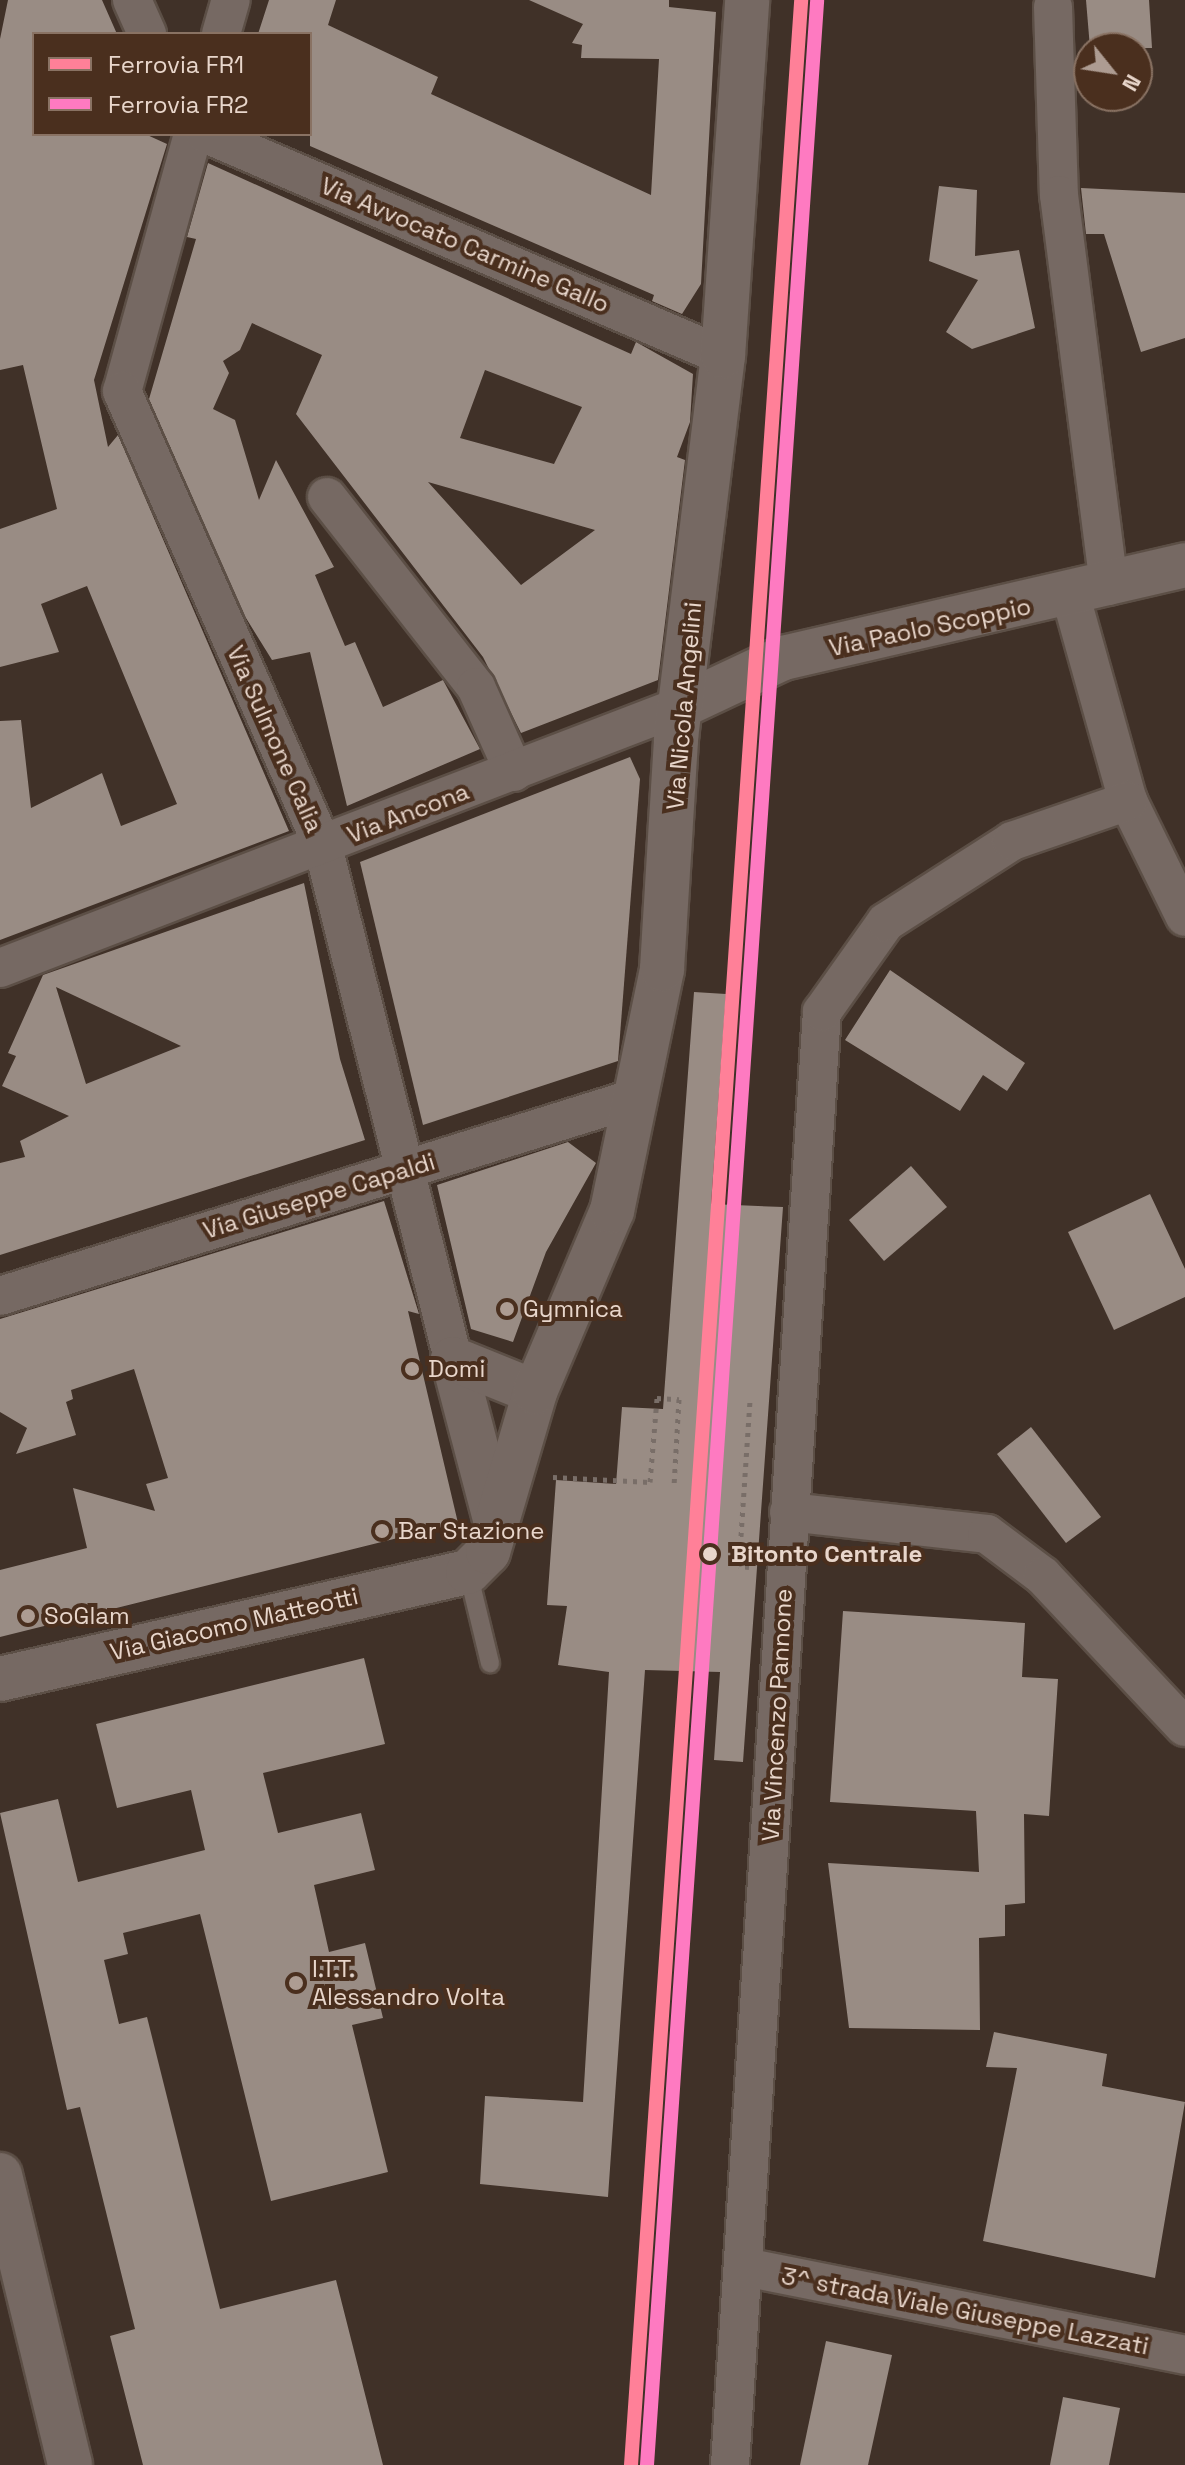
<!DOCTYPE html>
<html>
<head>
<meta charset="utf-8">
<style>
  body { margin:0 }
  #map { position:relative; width:1185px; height:2465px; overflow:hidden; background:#403128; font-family:"Space Grotesk",sans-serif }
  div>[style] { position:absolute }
  .building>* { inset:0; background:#998c84 }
  .path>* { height:5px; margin-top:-2.5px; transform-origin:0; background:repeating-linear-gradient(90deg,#796e68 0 4px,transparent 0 10px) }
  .roads { filter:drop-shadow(2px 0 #5c4f46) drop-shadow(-2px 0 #5c4f46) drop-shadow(0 2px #5c4f46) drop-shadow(0 -2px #5c4f46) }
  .lane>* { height:18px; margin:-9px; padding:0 9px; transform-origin:9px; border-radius:9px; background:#766963 }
  .street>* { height:38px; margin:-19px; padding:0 19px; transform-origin:19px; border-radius:19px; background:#766963 }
  .secondary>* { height:44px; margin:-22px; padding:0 22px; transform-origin:22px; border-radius:22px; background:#766963 }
  .rail-1>* { height:14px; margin:-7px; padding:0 7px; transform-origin:7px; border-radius:7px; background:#ff8098 }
  .rail-2>* { height:14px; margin:-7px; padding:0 7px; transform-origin:7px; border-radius:7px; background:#fe7ac1 }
  .dots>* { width:22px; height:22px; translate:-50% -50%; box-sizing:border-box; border:4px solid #4a2f1e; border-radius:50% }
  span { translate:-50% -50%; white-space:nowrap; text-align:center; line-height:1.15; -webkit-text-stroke:8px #4a2f1e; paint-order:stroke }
  .street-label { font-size:24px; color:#e8d6cb }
  .poi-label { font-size:24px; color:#e8d6cb }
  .left { translate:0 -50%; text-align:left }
  .stop-label { font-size:24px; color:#e8d6cb; font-weight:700 }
  .legend { position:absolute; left:32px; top:32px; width:280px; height:104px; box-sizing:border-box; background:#4a2f1e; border:2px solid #897263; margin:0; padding:10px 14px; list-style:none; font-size:24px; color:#e8d6cb }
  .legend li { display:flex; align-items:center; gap:16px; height:40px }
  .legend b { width:40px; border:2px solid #897263 }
  .north { position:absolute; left:1073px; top:32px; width:80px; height:80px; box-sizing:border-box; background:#4a2f1e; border:2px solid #897263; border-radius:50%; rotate:120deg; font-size:22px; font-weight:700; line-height:32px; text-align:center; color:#e8d6cb }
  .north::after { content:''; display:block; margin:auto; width:28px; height:36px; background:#ad9c92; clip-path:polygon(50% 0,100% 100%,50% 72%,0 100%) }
</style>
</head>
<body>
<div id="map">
  <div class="building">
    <div style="clip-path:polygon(8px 0,102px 0,117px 34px,34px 34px,34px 134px,145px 134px,167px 144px,94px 380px,108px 447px,118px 435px,289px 831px,0 940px,0 721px,21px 720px,31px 808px,102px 773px,121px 826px,177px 804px,87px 586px,41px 604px,59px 652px,0 667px,0 529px,57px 509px,23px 365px,0 370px,0 39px)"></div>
    <div style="clip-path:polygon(269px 0,336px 0,328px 25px,438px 77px,431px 94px,651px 195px,659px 59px,581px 58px,582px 45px,572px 43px,583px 24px,529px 0,669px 0,669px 7px,716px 12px,701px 284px,682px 314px,652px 301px,654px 295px,310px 146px,310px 34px,258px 34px)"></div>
    <div style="clip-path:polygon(1086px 0,1149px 0,1152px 48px,1090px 48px)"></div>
    <div style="clip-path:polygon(evenodd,208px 163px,631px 354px,636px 342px,693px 374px,690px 422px,677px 457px,685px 460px,658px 680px,521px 733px,483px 657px,296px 414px,322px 355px,252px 323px,240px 350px,223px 361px,229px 373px,213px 409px,235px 420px,259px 500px,276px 460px,334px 567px,315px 575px,345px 646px,355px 642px,383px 707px,443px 680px,480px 749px,347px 806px,310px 652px,272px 660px,246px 618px,149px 399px,196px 239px,187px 237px,208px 163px,485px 370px,582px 407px,554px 464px,460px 438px,485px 370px,208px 163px,428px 482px,595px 530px,521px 585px,428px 482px)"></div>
    <div style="clip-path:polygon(939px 186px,977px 190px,975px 256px,1019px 250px,1035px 328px,972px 349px,946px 332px,978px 280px,929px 261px)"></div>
    <div style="clip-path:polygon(1081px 188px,1185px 193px,1185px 338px,1141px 352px,1104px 234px,1086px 234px)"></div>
    <div style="clip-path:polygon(630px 757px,640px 779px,618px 1061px,423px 1125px,360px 862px)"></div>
    <div style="clip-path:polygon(evenodd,304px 883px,340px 1059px,365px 1140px,0 1255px,0 1163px,25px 1157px,20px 1141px,69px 1116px,2px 1086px,16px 1056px,8px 1053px,43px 975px,304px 883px,56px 987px,181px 1046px,86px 1084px,56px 987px)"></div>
    <div style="clip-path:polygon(890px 970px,1025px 1063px,1007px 1091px,983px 1075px,960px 1111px,845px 1040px)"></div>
    <div style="clip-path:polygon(694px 992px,726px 994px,711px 1204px,783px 1207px,743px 1762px,714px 1760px,720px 1672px,645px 1670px,608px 2197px,480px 2184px,485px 2096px,583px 2102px,609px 1672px,558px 1665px,567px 1606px,547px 1605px,556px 1480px,616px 1484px,622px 1407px,663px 1409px)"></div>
    <div style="clip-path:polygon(568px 1142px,596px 1163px,546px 1252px,513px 1342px,471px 1329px,437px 1185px)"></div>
    <div style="clip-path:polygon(911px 1166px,947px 1207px,884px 1261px,849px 1220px)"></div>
    <div style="clip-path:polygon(1150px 1194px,1185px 1269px,1185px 1297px,1114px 1330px,1068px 1232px)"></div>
    <div style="clip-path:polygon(384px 1201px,419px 1314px,408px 1311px,458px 1523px,0 1637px,0 1570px,87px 1548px,73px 1488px,155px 1511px,146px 1484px,168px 1478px,134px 1369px,71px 1390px,73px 1399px,66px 1402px,76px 1435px,16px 1454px,27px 1428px,0 1412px,0 1319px)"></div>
    <div style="clip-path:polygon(1031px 1427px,1101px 1517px,1066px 1543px,997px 1454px)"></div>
    <div style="clip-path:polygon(843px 1611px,1025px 1623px,1022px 1677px,1058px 1679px,1049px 1816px,1024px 1814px,1025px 1903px,1005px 1905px,1005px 1936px,979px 1938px,980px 2030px,849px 2028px,828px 1863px,979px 1872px,976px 1811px,830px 1802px)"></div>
    <div style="clip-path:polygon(364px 1658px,385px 1744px,263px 1773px,278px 1833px,361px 1813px,375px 1870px,314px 1885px,329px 1952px,365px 1943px,383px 2018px,352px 2025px,388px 2172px,271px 2201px,200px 1914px,123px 1933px,128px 1954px,104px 1960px,119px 2024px,147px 2017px,220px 2309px,336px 2280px,383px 2465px,143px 2465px,110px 2336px,135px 2329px,80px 2107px,67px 2110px,0 1813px,58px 1799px,78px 1882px,205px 1850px,191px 1790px,117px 1808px,96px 1724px)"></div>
    <div style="clip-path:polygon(994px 2032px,1107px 2054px,1102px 2086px,1185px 2102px,1155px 2278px,983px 2241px,1017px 2068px,986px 2067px)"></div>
    <div style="clip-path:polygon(826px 2341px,892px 2355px,868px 2465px,800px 2465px)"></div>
    <div style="clip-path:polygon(1063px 2397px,1120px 2408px,1109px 2465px,1050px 2465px)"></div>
  </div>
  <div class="path">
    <div style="left:553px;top:1477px;width:97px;rotate:3deg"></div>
    <div style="left:650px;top:1482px;width:84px;rotate:-85.2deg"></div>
    <div style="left:657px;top:1398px;width:22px;rotate:3deg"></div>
    <div style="left:679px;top:1399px;width:86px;rotate:93.3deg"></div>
    <div style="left:749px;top:1567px;width:10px;rotate:-174deg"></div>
    <div style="left:739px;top:1566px;width:165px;rotate:-86.2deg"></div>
  </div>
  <div class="roads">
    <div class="lane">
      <div style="left:468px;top:1572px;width:94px;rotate:76.4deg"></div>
    </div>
    <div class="street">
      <div style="left:132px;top:0;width:37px;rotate:66deg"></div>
      <div style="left:1053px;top:7px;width:188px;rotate:88.2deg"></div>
      <div style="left:1059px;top:195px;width:394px;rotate:82.7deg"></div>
      <div style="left:221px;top:34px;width:35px;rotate:-74deg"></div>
      <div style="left:193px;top:134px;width:267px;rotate:105.4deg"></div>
      <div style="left:122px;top:391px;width:498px;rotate:66.2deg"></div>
      <div style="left:323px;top:847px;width:528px;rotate:75.75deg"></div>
      <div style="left:206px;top:134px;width:563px;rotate:23.24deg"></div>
      <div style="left:327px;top:497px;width:241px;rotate:51.9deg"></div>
      <div style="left:476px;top:687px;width:93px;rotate:65.9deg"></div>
      <div style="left:1071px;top:597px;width:212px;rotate:74.4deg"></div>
      <div style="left:1128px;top:801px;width:129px;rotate:63.8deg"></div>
      <div style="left:0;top:968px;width:730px;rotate:-21.04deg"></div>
      <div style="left:0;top:1296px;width:668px;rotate:-17.32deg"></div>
      <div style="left:789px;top:1512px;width:199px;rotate:6.3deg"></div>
      <div style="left:987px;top:1534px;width:70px;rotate:36.9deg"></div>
      <div style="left:1043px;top:1576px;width:207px;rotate:46.8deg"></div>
      <div style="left:745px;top:2267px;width:449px;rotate:11.3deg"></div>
      <div style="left:730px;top:2465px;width:1456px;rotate:-86.38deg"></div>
      <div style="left:822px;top:1012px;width:110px;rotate:-54.6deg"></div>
      <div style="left:886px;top:922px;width:150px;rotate:-32.7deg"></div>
      <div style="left:1012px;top:841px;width:123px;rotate:-19deg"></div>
    </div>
    <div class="secondary">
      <div style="left:681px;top:706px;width:113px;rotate:-25.2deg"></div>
      <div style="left:783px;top:658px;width:413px;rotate:-13deg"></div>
      <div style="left:453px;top:1359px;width:170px;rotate:75.3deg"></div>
      <div style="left:453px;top:1359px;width:88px;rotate:21.9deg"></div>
      <div style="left:0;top:1679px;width:480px;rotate:-12.9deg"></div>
      <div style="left:468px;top:1572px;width:28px;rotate:-45deg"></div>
      <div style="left:488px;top:1552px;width:167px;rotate:-73.6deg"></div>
      <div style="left:535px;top:1392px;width:197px;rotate:-67deg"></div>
      <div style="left:612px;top:1211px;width:247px;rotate:-78.3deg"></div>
      <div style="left:662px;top:969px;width:231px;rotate:-86.5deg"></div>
      <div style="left:676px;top:738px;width:385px;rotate:-83deg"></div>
      <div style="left:723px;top:356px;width:357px;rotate:-86.1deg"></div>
      <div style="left:0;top:2175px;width:298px;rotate:76.4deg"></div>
    </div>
  </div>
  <div class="rail-1">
    <div style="left:631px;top:2465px;width:2471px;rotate:-86.05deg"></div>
  </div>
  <div class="rail-2">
    <div style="left:647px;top:2465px;width:2470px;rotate:-86.05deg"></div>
  </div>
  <div class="dots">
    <div style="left:507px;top:1309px;background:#ad9c92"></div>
    <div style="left:412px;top:1369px;background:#ad9c92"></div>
    <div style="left:382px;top:1531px;background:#ad9c92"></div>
    <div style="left:710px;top:1554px;background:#e8d6cb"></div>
    <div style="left:28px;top:1616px;background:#ad9c92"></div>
    <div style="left:296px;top:1983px;background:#ad9c92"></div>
  </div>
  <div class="street-label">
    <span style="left:465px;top:245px;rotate:23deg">Via Avvocato Carmine Gallo</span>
    <span style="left:930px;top:627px;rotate:-12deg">Via Paolo Scoppio</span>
    <span style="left:684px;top:706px;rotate:-85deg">Via Nicola Angelini</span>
    <span style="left:275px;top:739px;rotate:66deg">Via Sulmone Calia</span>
    <span style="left:408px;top:813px;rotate:-21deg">Via Ancona</span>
    <span style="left:319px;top:1196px;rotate:-17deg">Via Giuseppe Capaldi</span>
    <span style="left:234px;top:1624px;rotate:-13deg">Via Giacomo Matteotti</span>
    <span style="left:777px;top:1715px;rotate:-87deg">Via Vincenzo Pannone</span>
    <span style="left:965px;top:2311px;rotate:11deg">3^ strada Viale Giuseppe Lazzati</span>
  </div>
  <div class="poi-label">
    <span class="left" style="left:523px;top:1309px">Gymnica</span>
    <span class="left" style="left:428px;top:1369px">Domi</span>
    <span class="left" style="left:398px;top:1531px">Bar Stazione</span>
    <span class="left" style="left:44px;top:1616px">SoGlam</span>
    <span class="left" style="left:312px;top:1983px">I.T.T.<br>Alessandro Volta</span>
  </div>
  <div class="stop-label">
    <span class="left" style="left:731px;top:1554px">Bitonto Centrale</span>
  </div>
  <ul class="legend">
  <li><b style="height:10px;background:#ff8098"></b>Ferrovia FR1</li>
  <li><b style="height:10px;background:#fe7ac1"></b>Ferrovia FR2</li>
  </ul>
  <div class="north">N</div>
</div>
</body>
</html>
